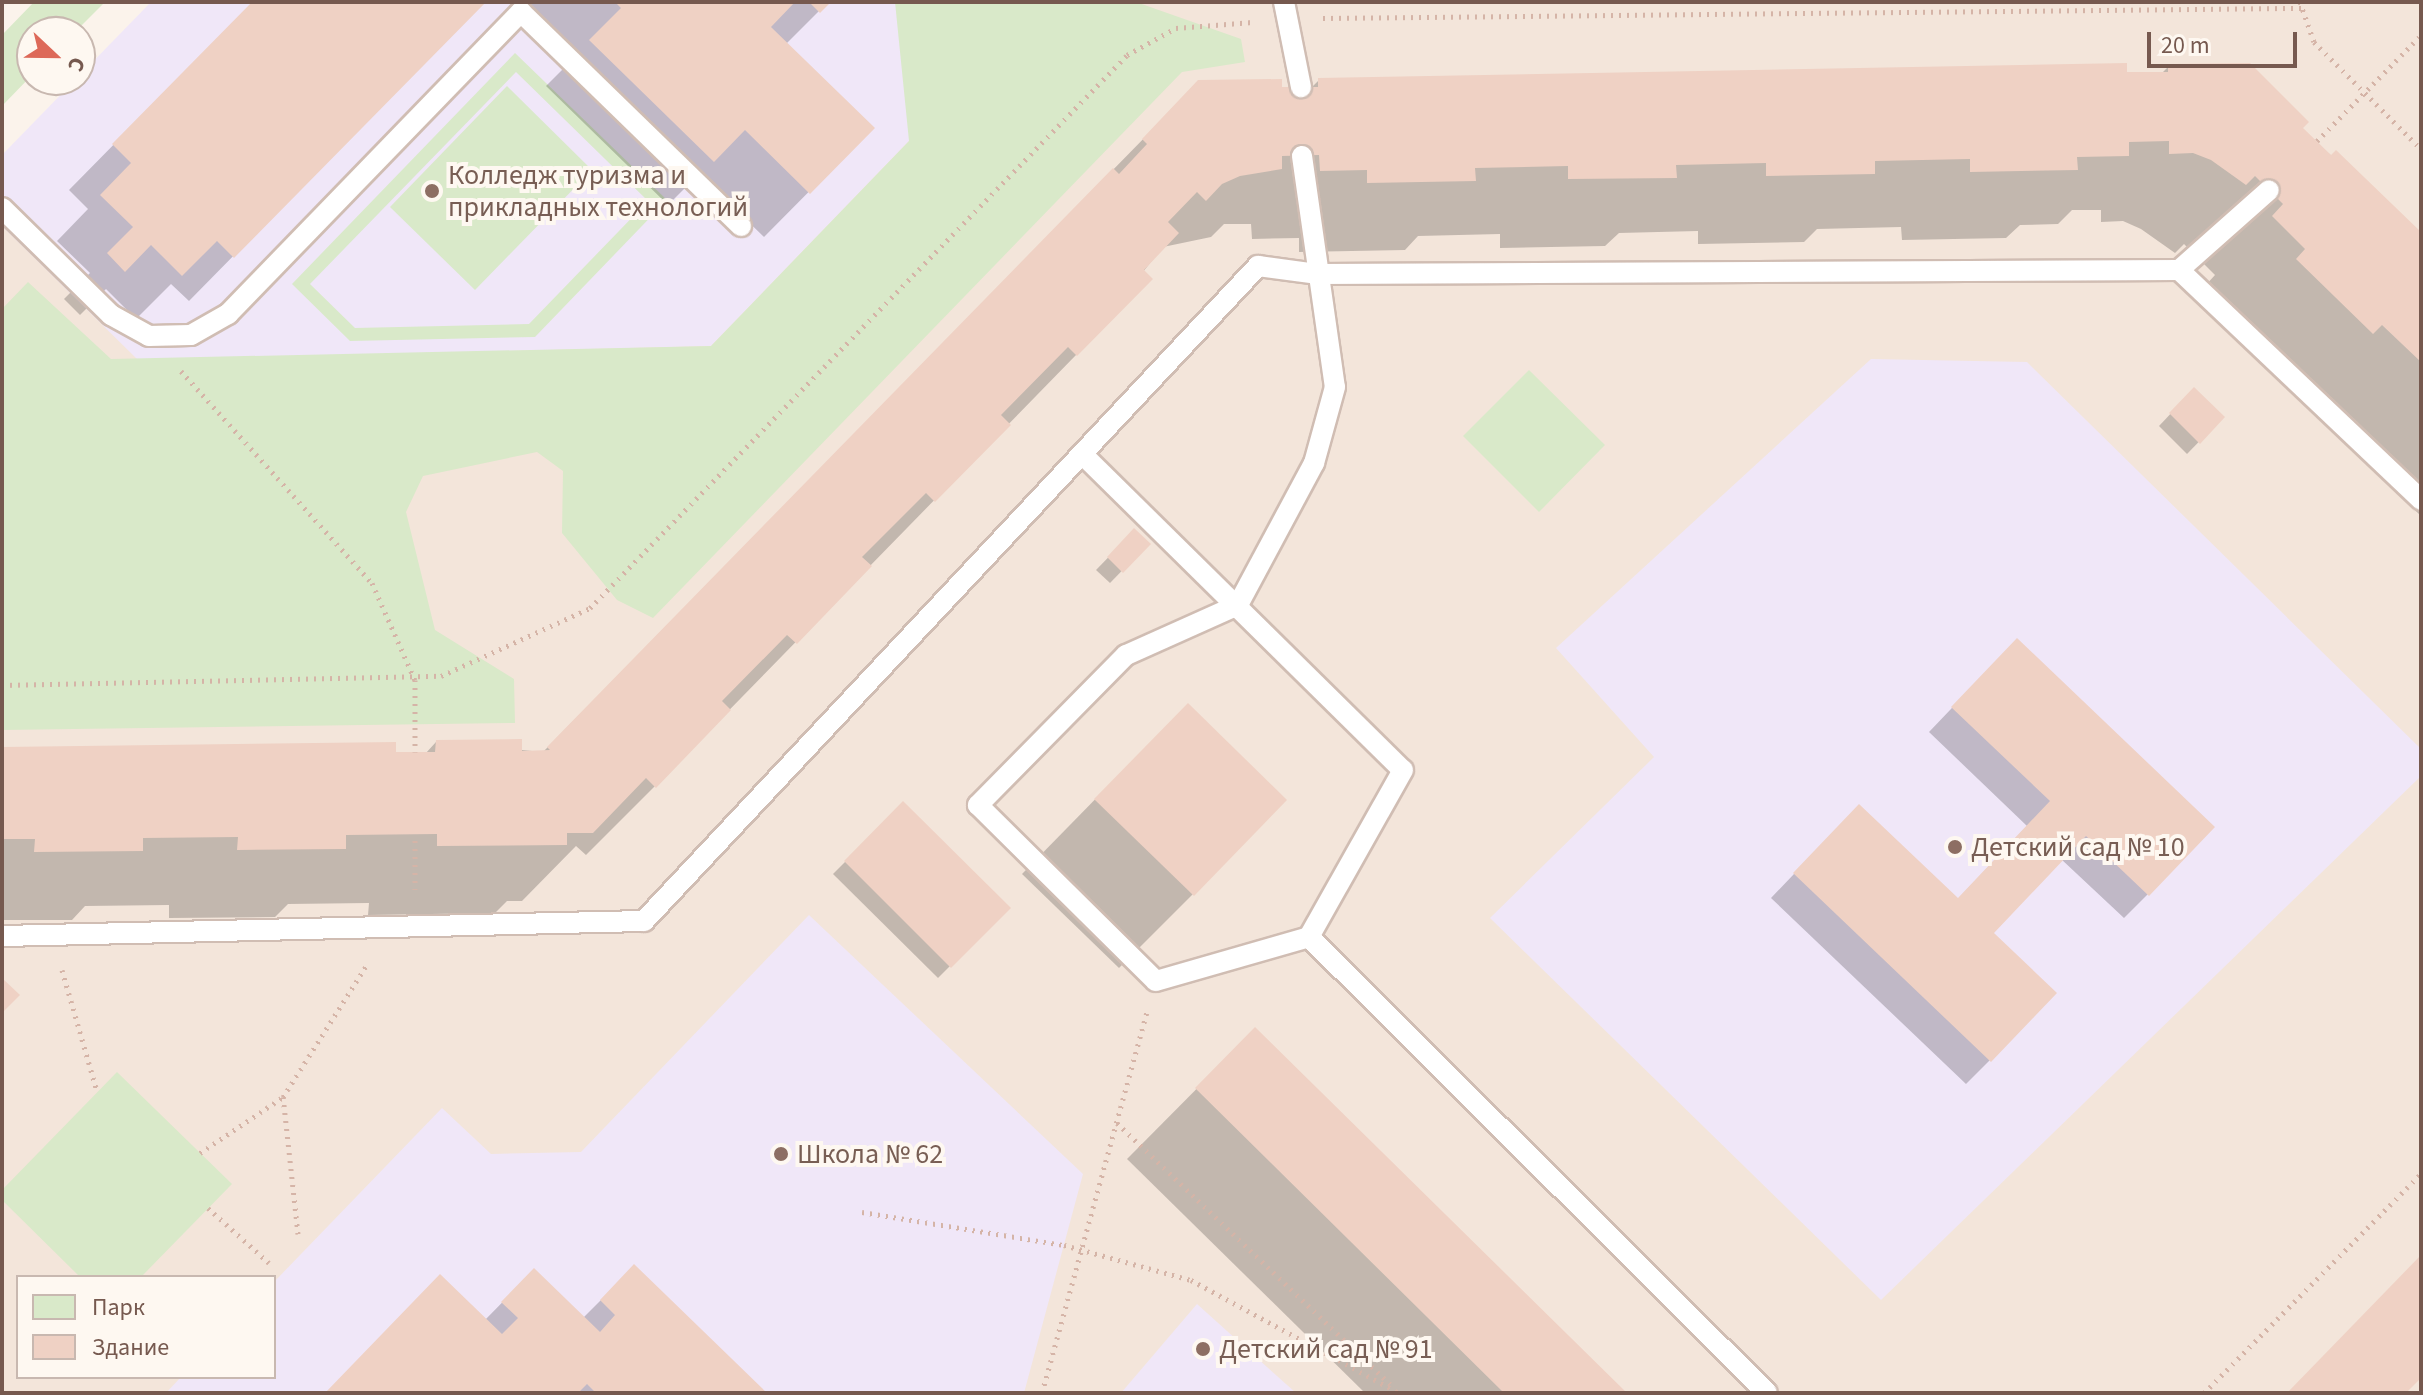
<!DOCTYPE html>
<html>
<head>
<meta charset="utf-8">
<style>
  body { margin:0 }
  #map { position:relative; width:2423px; height:1395px; overflow:hidden; background:#fbf3eb; font-family:"Source Sans 3",sans-serif }
  div>[style] { position:absolute }
  .residential>* { inset:0; background:#f3e5da }
  .education>* { inset:0; background:#f0e7f8 }
  .green>* { inset:0; background:#d9e9c9 }
  .shadow>* { inset:0; background:#0003 }
  .building>* { inset:0; background:#efd1c4 }
  .path>* { height:5px; margin-top:-2.5px; transform-origin:0; background:repeating-linear-gradient(90deg,#d5b4a7 0 2px,transparent 0 8px) }
  .roads { filter:drop-shadow(2px 0 #d0bdb3) drop-shadow(-2px 0 #d0bdb3) drop-shadow(0 2px #d0bdb3) drop-shadow(0 -2px #d0bdb3) }
  .service>* { height:20px; margin:-10px; padding:0 10px; transform-origin:10px; border-radius:10px; background:#fff }
  .dots>* { width:22px; height:22px; translate:-50% -50%; box-sizing:border-box; border:4px solid #fef8f1; border-radius:50% }
  span { translate:-50% -50%; white-space:nowrap; text-align:center; line-height:1.15; -webkit-text-stroke:8px #fef8f1; paint-order:stroke }
  .education-label { font-size:28px; color:#785e54 }
  .left { translate:0 -50%; text-align:left }
  .frame { position:absolute; inset:0; border:4px solid #76594f; pointer-events:none }
  .legend { position:absolute; left:16px; top:1275px; width:260px; height:104px; box-sizing:border-box; background:#fef8f1; border:2px solid #c8b8b0; margin:0; padding:10px 14px; list-style:none; font-size:24px; color:#76594f }
  .legend li { display:flex; align-items:center; gap:16px; height:40px }
  .legend b { width:40px; border:2px solid #c8b8b0 }
  .north { position:absolute; left:16px; top:16px; width:80px; height:80px; box-sizing:border-box; background:#fef8f1; border:2px solid #c8b8b0; border-radius:50%; rotate:112deg; font-size:22px; font-weight:700; line-height:32px; text-align:center; color:#76594f }
  .north::after { content:''; display:block; margin:auto; width:28px; height:36px; background:#dd6959; clip-path:polygon(50% 0,100% 100%,50% 72%,0 100%) }
  .scale { position:absolute; left:2147px; top:32px; width:150px; height:36px; box-sizing:border-box; border:4px solid #76594f; border-top:0; padding-left:10px; font-size:24px; line-height:28px; white-space:nowrap; color:#76594f; -webkit-text-stroke:6px #fef8f1; paint-order:stroke }
</style>
</head>
<body>
<div id="map">
  <div class="residential">
    <div style="clip-path:polygon(evenodd,201px 2px,2421px 2px,2421px 1393px,2px 1393px,2px 204px,201px 2px,18px 1277px,274px 1277px,274px 1377px,18px 1377px,18px 1277px)"></div>
  </div>
  <div class="education">
    <div style="clip-path:polygon(151px 2px,950px 2px,909px 141px,711px 346px,138px 360px,2px 226px,2px 155px)"></div>
    <div style="clip-path:polygon(1871px 359px,2027px 362px,2421px 749px,2421px 776px,1881px 1300px,1490px 918px,1654px 757px,1556px 648px)"></div>
    <div style="clip-path:polygon(809px 915px,1083px 1174px,1024px 1393px,166px 1393px,181px 1377px,274px 1377px,274px 1282px,442px 1108px,491px 1154px,581px 1152px)"></div>
    <div style="clip-path:polygon(1197px 1304px,1296px 1393px,1121px 1393px)"></div>
  </div>
  <div class="green">
    <div style="clip-path:polygon(34px 2px,105px 2px,75px 32px,32px 32px,32px 75px,2px 106px,2px 35px)"></div>
    <div style="clip-path:polygon(895px 2px,1136px 2px,1241px 39px,1245px 62px,1182px 72px,653px 618px,617px 600px,562px 533px,563px 471px,537px 452px,423px 476px,406px 512px,435px 630px,514px 679px,515px 723px,2px 730px,2px 309px,28px 282px,111px 359px,711px 346px,909px 141px)"></div>
    <div style="clip-path:polygon(evenodd,515px 53px,667px 200px,535px 337px,350px 341px,292px 284px,515px 53px,516px 72px,648px 201px,529px 324px,355px 328px,310px 284px,516px 72px)"></div>
    <div style="clip-path:polygon(507px 86px,592px 170px,475px 290px,390px 207px)"></div>
    <div style="clip-path:polygon(1529px 370px,1605px 445px,1539px 512px,1463px 436px)"></div>
    <div style="clip-path:polygon(117px 1072px,232px 1184px,141px 1277px,80px 1277px,2px 1200px,2px 1190px)"></div>
  </div>
  <div class="shadow">
    <div style="clip-path:polygon(254px 2px,483px 2px,189px 301px,171px 284px,136px 319px,106px 289px,80px 315px,64px 299px,90px 273px,57px 241px,88px 209px,69px 190px)"></div>
    <div style="clip-path:polygon(525px 2px,828px 2px,786px 44px,872px 128px,764px 237px,699px 174px,668px 205px,546px 86px,578px 54px)"></div>
    <div style="clip-path:polygon(2169px 66px,2300px 128px,2421px 235px,2421px 516px,2373px 469px,2382px 460px,2204px 287px,2215px 275px,2184px 244px,2175px 253px,2141px 229px,2123px 221px,2101px 222px,2101px 210px,2072px 210px,2058px 224px,2020px 225px,2006px 238px,1902px 240px,1901px 227px,1817px 229px,1804px 242px,1698px 244px,1698px 231px,1619px 233px,1605px 246px,1500px 248px,1500px 234px,1418px 236px,1405px 250px,1299px 252px,1299px 238px,1252px 239px,1251px 224px,1224px 224px,1211px 237px,1163px 247px,1076px 355px,655px 786px,586px 855px,576px 846px,522px 901px,507px 901px,495px 913px,368px 915px,369px 903px,288px 904px,275px 917px,169px 918px,169px 905px,85px 906px,72px 920px,2px 920px,2px 749px,425px 754px,436px 742px,543px 752px,1199px 82px,1280px 90px,1310px 89px,1319px 80px,2161px 74px)"></div>
    <div style="clip-path:polygon(2194px 389px,2223px 417px,2187px 454px,2159px 426px)"></div>
    <div style="clip-path:polygon(1134px 531px,1148px 544px,1110px 583px,1096px 570px)"></div>
    <div style="clip-path:polygon(1993px 665px,2148px 894px,2124px 918px,2061px 859px,1991px 933px,1990px 1060px,1966px 1084px,1771px 898px,1835px 831px,1957px 900px,2027px 826px,1929px 732px)"></div>
    <div style="clip-path:polygon(1114px 780px,1193px 894px,1119px 968px,1022px 874px)"></div>
    <div style="clip-path:polygon(903px 804px,1008px 908px,938px 978px,833px 874px)"></div>
    <div style="clip-path:polygon(1255px 1030px,1624px 1393px,1365px 1393px,1127px 1159px)"></div>
    <div style="clip-path:polygon(634px 1267px,764px 1393px,326px 1393px,485px 1320px,534px 1270px,583px 1318px)"></div>
  </div>
  <div class="building">
    <div style="clip-path:polygon(252px 2px,486px 2px,234px 258px,217px 241px,182px 276px,151px 245px,125px 272px,107px 253px,133px 227px,100px 195px,131px 163px,112px 144px)"></div>
    <div style="clip-path:polygon(615px 2px,795px 2px,771px 27px,875px 128px,810px 194px,745px 130px,714px 162px,589px 40px,621px 8px)"></div>
    <div style="clip-path:polygon(809px 2px,831px 2px,820px 13px)"></div>
    <div style="clip-path:polygon(2127px 63px,2127px 72px,2168px 72px,2168px 64px,2250px 63px,2309px 122px,2303px 128px,2331px 155px,2336px 150px,2421px 232px,2421px 362px,2382px 325px,2373px 334px,2296px 259px,2305px 249px,2272px 216px,2283px 204px,2255px 176px,2246px 185px,2211px 160px,2193px 153px,2169px 154px,2169px 141px,2129px 142px,2129px 156px,2077px 157px,2078px 170px,1970px 172px,1970px 159px,1875px 161px,1875px 174px,1766px 176px,1766px 163px,1676px 165px,1677px 178px,1568px 179px,1568px 166px,1475px 168px,1476px 181px,1367px 183px,1367px 170px,1320px 171px,1319px 155px,1282px 156px,1282px 169px,1240px 176px,1222px 184px,1206px 201px,1197px 192px,1168px 222px,1179px 233px,1144px 270px,1153px 279px,1077px 356px,1068px 347px,1001px 415px,1011px 425px,935px 502px,926px 493px,862px 557px,872px 566px,797px 644px,787px 635px,722px 701px,731px 710px,656px 788px,646px 778px,593px 833px,567px 833px,567px 845px,437px 846px,437px 834px,346px 835px,346px 849px,237px 850px,238px 837px,143px 838px,143px 851px,34px 852px,35px 839px,2px 839px,2px 747px,396px 742px,396px 752px,435px 752px,436px 740px,522px 739px,522px 751px,550px 750px,547px 747px,1113px 168px,1119px 174px,1147px 144px,1142px 139px,1198px 80px,1282px 79px,1282px 87px,1318px 87px,1318px 78px)"></div>
    <div style="clip-path:polygon(2194px 387px,2225px 417px,2200px 444px,2169px 413px)"></div>
    <div style="clip-path:polygon(1134px 528px,1151px 544px,1123px 573px,1107px 557px)"></div>
    <div style="clip-path:polygon(2017px 638px,2215px 827px,2149px 896px,2086px 836px,1994px 933px,2057px 993px,1991px 1062px,1793px 873px,1859px 804px,1958px 898px,2050px 801px,1951px 707px)"></div>
    <div style="clip-path:polygon(1188px 703px,1287px 800px,1194px 896px,1094px 799px)"></div>
    <div style="clip-path:polygon(903px 801px,1011px 908px,951px 968px,844px 861px)"></div>
    <div style="clip-path:polygon(2px 978px,20px 995px,2px 1013px)"></div>
    <div style="clip-path:polygon(1255px 1027px,1445px 1214px,1627px 1393px,1504px 1393px,1195px 1088px)"></div>
    <div style="clip-path:polygon(2421px 1255px,2421px 1378px,2406px 1393px,2287px 1393px)"></div>
    <div style="clip-path:polygon(634px 1264px,767px 1393px,596px 1393px,587px 1384px,578px 1393px,325px 1393px,440px 1274px,502px 1334px,518px 1318px,501px 1302px,534px 1268px,600px 1332px,615px 1315px,600px 1300px)"></div>
  </div>
  <div class="path">
    <div style="left:2300px;top:2px;width:42px;rotate:70.7deg"></div>
    <div style="left:2314px;top:42px;width:151px;rotate:45deg"></div>
    <div style="left:1323px;top:18px;width:979px;rotate:-0.59deg"></div>
    <div style="left:2317px;top:141px;width:148px;rotate:-45.5deg"></div>
    <div style="left:181px;top:371px;width:285px;rotate:48deg"></div>
    <div style="left:372px;top:583px;width:106px;rotate:66.1deg"></div>
    <div style="left:415px;top:680px;width:72px;rotate:90deg"></div>
    <div style="left:2px;top:685px;width:439px;rotate:-1.2deg"></div>
    <div style="left:441px;top:676px;width:164px;rotate:-24.5deg"></div>
    <div style="left:590px;top:608px;width:771px;rotate:-45.84deg"></div>
    <div style="left:1127px;top:55px;width:56px;rotate:-28.9deg"></div>
    <div style="left:1176px;top:28px;width:77px;rotate:-4.5deg"></div>
    <div style="left:415px;top:890px;width:55px;rotate:-90deg"></div>
    <div style="left:62px;top:970px;width:126px;rotate:73.9deg"></div>
    <div style="left:1117px;top:1123px;width:383px;rotate:43.7deg"></div>
    <div style="left:200px;top:1153px;width:100px;rotate:-34deg"></div>
    <div style="left:208px;top:1208px;width:82px;rotate:42deg"></div>
    <div style="left:862px;top:1212px;width:205px;rotate:9.3deg"></div>
    <div style="left:1064px;top:1245px;width:132px;rotate:15.4deg"></div>
    <div style="left:1191px;top:1280px;width:237px;rotate:28.5deg"></div>
    <div style="left:298px;top:1234px;width:138px;rotate:-96.2deg"></div>
    <div style="left:283px;top:1097px;width:159px;rotate:-57.6deg"></div>
    <div style="left:1042px;top:1393px;width:395px;rotate:-74.6deg"></div>
    <div style="left:2204px;top:1393px;width:308px;rotate:-45.3deg"></div>
  </div>
  <div class="roads">
    <div class="service">
      <div style="left:1284px;top:2px;width:87px;rotate:78.7deg"></div>
      <div style="left:1302px;top:156px;width:233px;rotate:81.9deg"></div>
      <div style="left:1335px;top:387px;width:79px;rotate:105.4deg"></div>
      <div style="left:1314px;top:463px;width:161px;rotate:118.2deg"></div>
      <div style="left:1238px;top:605px;width:123px;rotate:155.9deg"></div>
      <div style="left:1126px;top:655px;width:211px;rotate:134.6deg"></div>
      <div style="left:978px;top:805px;width:250px;rotate:44.7deg"></div>
      <div style="left:1156px;top:981px;width:159px;rotate:-16deg"></div>
      <div style="left:2px;top:208px;width:153px;rotate:44.5deg"></div>
      <div style="left:111px;top:315px;width:43px;rotate:28.9deg"></div>
      <div style="left:149px;top:336px;width:42px;rotate:-1.4deg"></div>
      <div style="left:191px;top:335px;width:43px;rotate:-29.6deg"></div>
      <div style="left:228px;top:314px;width:421px;rotate:-45.9deg"></div>
      <div style="left:521px;top:12px;width:307px;rotate:44.2deg"></div>
      <div style="left:2179px;top:270px;width:120px;rotate:-41.6deg"></div>
      <div style="left:1082px;top:454px;width:450px;rotate:44.6deg"></div>
      <div style="left:1403px;top:770px;width:192px;rotate:119.4deg"></div>
      <div style="left:1309px;top:937px;width:646px;rotate:44.87deg"></div>
      <div style="left:2px;top:936px;width:642px;rotate:-1.34deg"></div>
      <div style="left:644px;top:921px;width:898px;rotate:-46.85deg"></div>
      <div style="left:1258px;top:266px;width:61px;rotate:7.6deg"></div>
      <div style="left:1318px;top:274px;width:861px;rotate:-0.27deg"></div>
      <div style="left:2179px;top:270px;width:334px;rotate:43.5deg"></div>
    </div>
  </div>
  <div class="dots">
    <div style="left:432px;top:191px;background:#8d6e63"></div>
    <div style="left:1955px;top:847px;background:#8d6e63"></div>
    <div style="left:781px;top:1154px;background:#8d6e63"></div>
    <div style="left:1203px;top:1349px;background:#8d6e63"></div>
  </div>
  <div class="education-label">
    <span class="left" style="left:448px;top:191px">Колледж туризма и<br>прикладных технологий</span>
    <span class="left" style="left:1971px;top:847px">Детский сад № 10</span>
    <span class="left" style="left:797px;top:1154px">Школа № 62</span>
    <span class="left" style="left:1219px;top:1349px">Детский сад № 91</span>
  </div>
  <div class="frame"></div>
  <ul class="legend">
  <li><b style="height:22px;background:#d9e9c9"></b>Парк</li>
  <li><b style="height:22px;background:#efd1c4"></b>Здание</li>
  </ul>
  <div class="north">С</div>
  <div class="scale">20 m</div>
</div>
</body>
</html>
